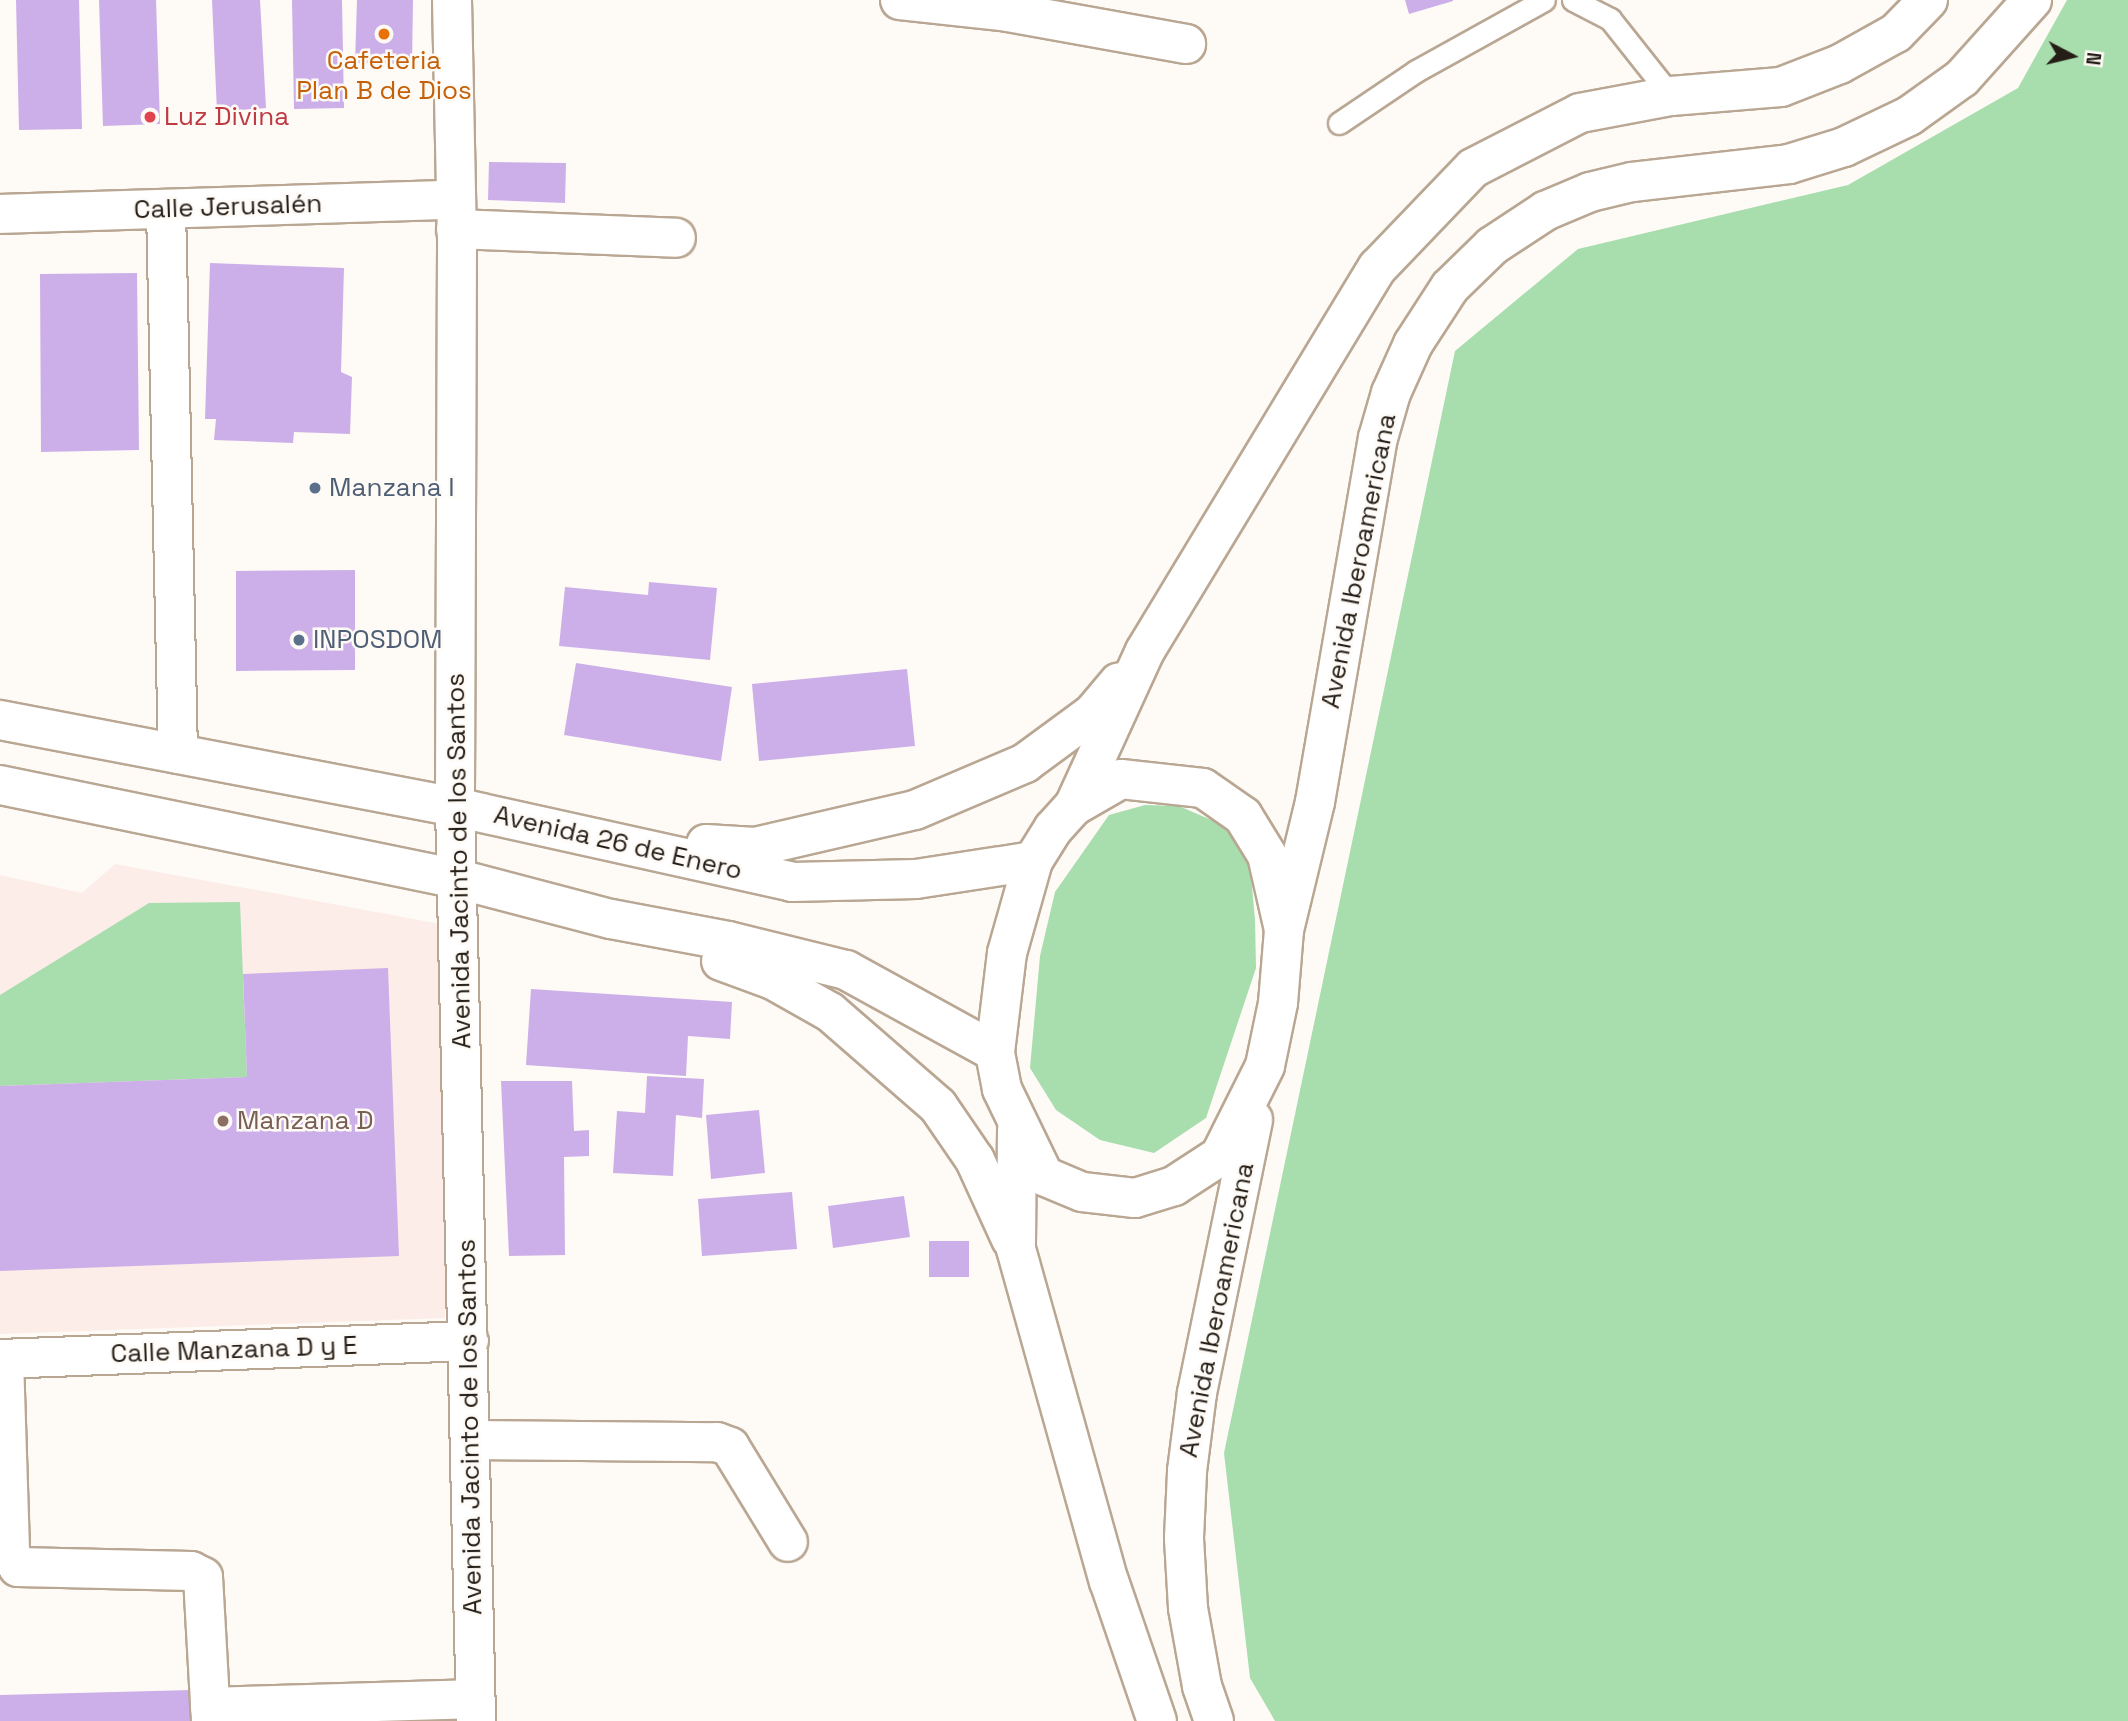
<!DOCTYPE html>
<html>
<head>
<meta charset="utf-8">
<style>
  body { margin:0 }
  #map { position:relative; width:2128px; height:1721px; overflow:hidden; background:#fefaf6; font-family:"Space Grotesk",sans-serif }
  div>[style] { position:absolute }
  .education>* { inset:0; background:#fcede8 }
  .green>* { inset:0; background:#a8ddae }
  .building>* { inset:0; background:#ccafe8 }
  .roads { filter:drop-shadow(2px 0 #b9a793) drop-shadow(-2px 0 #b9a793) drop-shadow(0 2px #b9a793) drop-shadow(0 -2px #b9a793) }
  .lane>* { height:21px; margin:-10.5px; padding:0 10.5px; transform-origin:10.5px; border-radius:10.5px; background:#fff }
  .street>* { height:38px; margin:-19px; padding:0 19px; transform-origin:19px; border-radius:19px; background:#fff }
  .secondary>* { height:38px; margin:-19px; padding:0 19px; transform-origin:19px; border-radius:19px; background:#fff }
  .dots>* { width:19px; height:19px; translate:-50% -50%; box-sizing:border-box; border:4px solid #fefaf6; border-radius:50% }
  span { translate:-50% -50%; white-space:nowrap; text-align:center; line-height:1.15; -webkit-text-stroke:5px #fefaf6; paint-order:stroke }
  .food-label { font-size:26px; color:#c56008 }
  .health-label { font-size:26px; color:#be3a42 }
  .left { translate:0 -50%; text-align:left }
  .street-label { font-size:26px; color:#251e17 }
  .service-label { font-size:26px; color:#4e5e75 }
  .education-label { font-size:26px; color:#785e54 }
  .north { position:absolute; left:2037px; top:21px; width:70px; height:70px; -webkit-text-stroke:5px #fefaf6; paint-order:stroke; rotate:97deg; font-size:19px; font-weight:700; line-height:28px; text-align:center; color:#251e17 }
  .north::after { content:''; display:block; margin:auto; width:24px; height:32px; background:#251e17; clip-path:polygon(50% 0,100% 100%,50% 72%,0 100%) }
</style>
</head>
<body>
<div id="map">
  <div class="education">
    <div style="clip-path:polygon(115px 864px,446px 925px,445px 1318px,0 1334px,0 875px,82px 893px)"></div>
  </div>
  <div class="green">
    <div style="clip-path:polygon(2067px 0,2128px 0,2128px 1721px,1275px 1721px,1250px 1678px,1224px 1453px,1455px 351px,1578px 249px,1848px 185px,2018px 88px)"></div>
    <div style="clip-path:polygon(1145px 805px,1179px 806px,1225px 826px,1249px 853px,1255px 920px,1256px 968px,1206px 1118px,1154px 1153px,1100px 1140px,1056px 1110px,1030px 1068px,1040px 956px,1055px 892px,1109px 815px)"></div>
    <div style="clip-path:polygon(240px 902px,247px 1077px,0 1086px,0 995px,149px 903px)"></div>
  </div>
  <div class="building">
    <div style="clip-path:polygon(16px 0,79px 0,82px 129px,19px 130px)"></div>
    <div style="clip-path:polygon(99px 0,156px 0,160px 124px,103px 126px)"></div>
    <div style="clip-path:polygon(212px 0,260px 0,266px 108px,217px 112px)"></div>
    <div style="clip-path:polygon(292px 0,342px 0,344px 108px,294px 109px)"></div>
    <div style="clip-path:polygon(357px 0,413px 0,412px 64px,355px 63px)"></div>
    <div style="clip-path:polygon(1405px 0,1453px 0,1453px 1px,1409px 14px)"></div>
    <div style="clip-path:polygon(489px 162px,566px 163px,565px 203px,488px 200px)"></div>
    <div style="clip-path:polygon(210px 263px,344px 268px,341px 372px,352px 377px,350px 434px,294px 432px,293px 443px,214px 440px,216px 419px,205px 419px)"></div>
    <div style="clip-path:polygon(137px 273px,139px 450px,41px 452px,40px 274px)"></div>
    <div style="clip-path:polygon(355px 570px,355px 670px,236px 671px,236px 571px)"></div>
    <div style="clip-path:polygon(649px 582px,717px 588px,710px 660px,559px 646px,565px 587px,648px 595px)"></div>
    <div style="clip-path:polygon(576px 663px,732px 687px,721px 761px,564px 735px)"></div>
    <div style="clip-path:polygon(907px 669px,915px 746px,759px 761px,752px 684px)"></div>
    <div style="clip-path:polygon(388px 968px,399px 1256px,0 1271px,0 1086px,247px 1077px,243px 974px)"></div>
    <div style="clip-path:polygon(531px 989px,732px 1002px,730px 1039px,688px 1036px,686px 1076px,526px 1065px)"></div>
    <div style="clip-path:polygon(647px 1076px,704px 1079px,702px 1118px,676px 1115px,673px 1176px,613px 1173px,617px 1111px,645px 1113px)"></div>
    <div style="clip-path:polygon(501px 1081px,572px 1081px,574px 1131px,589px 1130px,589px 1156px,564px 1157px,565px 1255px,509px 1256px)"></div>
    <div style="clip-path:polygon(759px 1110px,765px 1173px,711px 1179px,706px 1115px)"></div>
    <div style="clip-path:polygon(792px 1192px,797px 1249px,702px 1256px,698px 1199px)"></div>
    <div style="clip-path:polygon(904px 1196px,910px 1237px,833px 1248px,828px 1206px)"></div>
    <div style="clip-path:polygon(929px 1241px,969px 1241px,969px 1277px,929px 1277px)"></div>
    <div style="clip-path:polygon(192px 1690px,193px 1721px,0 1721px,0 1695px)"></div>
  </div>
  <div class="roads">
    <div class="lane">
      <div style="left:1573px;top:0;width:42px;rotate:27.2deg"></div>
      <div style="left:1610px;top:19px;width:98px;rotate:51.6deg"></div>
      <div style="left:1339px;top:123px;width:93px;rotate:-34deg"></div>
      <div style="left:1416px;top:71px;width:146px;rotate:-29deg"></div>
    </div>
    <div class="street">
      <div style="left:900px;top:0;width:109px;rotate:6.3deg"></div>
      <div style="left:1008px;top:12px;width:181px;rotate:10.2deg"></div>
      <div style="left:166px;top:209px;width:545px;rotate:88.74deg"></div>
      <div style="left:0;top:214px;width:456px;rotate:-1.8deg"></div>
      <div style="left:456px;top:229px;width:220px;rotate:2.3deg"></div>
      <div style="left:0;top:1359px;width:469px;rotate:-2.2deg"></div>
      <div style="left:4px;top:1359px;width:195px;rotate:88.2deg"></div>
      <div style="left:10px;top:1554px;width:15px;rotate:58deg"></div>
      <div style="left:18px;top:1567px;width:173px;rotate:1.3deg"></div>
      <div style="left:191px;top:1571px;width:13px;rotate:27deg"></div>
      <div style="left:203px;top:1577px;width:144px;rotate:86.8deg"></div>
      <div style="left:471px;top:1440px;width:246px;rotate:0.5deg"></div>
      <div style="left:717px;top:1442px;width:14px;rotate:21deg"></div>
      <div style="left:730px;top:1447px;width:111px;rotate:58.6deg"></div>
      <div style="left:210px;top:1707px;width:265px;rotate:-1.7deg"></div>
    </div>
    <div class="secondary">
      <div style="left:452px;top:0;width:249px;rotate:88.8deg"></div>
      <div style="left:457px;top:249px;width:558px;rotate:90.21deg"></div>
      <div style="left:455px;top:807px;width:914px;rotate:88.68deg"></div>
      <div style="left:0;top:720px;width:463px;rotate:10.8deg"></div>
      <div style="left:455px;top:807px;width:345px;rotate:12.5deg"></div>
      <div style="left:792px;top:882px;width:124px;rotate:-1.4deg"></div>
      <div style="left:916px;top:879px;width:118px;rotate:-8.7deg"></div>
      <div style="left:1121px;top:779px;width:82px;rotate:6.3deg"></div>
      <div style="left:1203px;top:788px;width:49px;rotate:35deg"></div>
      <div style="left:1243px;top:816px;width:46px;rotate:58.4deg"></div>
      <div style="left:1267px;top:855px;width:77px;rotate:77.2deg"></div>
      <div style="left:1284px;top:930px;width:73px;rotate:94.7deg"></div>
      <div style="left:1278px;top:1003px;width:64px;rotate:101.7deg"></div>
      <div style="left:1265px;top:1066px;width:101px;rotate:116.6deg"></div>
      <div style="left:1220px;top:1156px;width:55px;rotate:146.9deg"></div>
      <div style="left:1174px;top:1186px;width:41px;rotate:162.9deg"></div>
      <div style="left:1135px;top:1198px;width:53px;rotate:-173.5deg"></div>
      <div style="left:1082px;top:1192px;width:41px;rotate:-157.2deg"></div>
      <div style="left:1044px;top:1176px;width:97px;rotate:-115.8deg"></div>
      <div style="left:1002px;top:1089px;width:38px;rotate:-101deg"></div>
      <div style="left:995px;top:1052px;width:100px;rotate:-83.1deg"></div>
      <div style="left:1007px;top:953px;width:96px;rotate:-74.2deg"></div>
      <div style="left:1033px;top:861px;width:38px;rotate:-58deg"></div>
      <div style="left:1053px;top:829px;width:31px;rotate:-48deg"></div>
      <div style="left:1074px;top:806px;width:54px;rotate:-29.9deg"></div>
      <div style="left:0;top:785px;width:468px;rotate:11.6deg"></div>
      <div style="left:458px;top:879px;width:158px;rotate:14.7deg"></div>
      <div style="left:611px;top:919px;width:119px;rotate:10.6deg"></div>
      <div style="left:728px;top:941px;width:122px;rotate:13.8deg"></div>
      <div style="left:846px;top:970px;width:170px;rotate:28.8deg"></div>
      <div style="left:1074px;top:806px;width:170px;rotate:-65.4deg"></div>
      <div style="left:1145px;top:651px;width:449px;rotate:-58.8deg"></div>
      <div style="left:1378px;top:267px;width:137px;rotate:-46.2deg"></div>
      <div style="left:1473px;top:168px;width:120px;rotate:-27.2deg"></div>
      <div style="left:1580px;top:113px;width:93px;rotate:-10.6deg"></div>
      <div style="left:1671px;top:96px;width:110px;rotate:-4.7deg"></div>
      <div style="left:1781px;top:87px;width:63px;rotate:-21.3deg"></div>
      <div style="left:1840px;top:64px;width:64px;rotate:-29deg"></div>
      <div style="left:1896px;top:33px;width:46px;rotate:-45.9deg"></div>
      <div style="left:706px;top:844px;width:49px;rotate:3.5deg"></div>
      <div style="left:755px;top:847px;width:164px;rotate:-13deg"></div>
      <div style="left:915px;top:810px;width:120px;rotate:-23.1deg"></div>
      <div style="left:1025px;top:763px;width:84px;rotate:-36.3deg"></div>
      <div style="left:1093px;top:713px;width:40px;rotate:-50deg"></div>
      <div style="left:1284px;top:930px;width:132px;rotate:-76.4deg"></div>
      <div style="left:1315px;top:802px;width:369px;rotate:-80.2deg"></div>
      <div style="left:1378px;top:438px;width:47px;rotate:-73.9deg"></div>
      <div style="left:1391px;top:393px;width:54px;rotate:-65.8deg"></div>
      <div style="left:1413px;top:344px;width:68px;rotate:-57deg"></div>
      <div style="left:1450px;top:287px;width:59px;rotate:-44.3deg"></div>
      <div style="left:1492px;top:246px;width:64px;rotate:-33.4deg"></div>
      <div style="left:1545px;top:211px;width:49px;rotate:-22.9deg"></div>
      <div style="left:1590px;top:192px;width:43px;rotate:-13.4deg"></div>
      <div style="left:1632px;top:182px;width:158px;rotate:-6.5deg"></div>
      <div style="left:1789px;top:164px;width:58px;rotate:-17.2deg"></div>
      <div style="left:1844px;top:147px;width:72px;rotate:-25.5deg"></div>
      <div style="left:1909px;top:116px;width:65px;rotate:-35.6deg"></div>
      <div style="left:1962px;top:78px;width:105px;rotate:-48.1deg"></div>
      <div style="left:721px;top:961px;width:55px;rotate:20.1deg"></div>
      <div style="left:773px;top:980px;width:65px;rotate:29.3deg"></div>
      <div style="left:830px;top:1012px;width:143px;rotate:41deg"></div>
      <div style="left:938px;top:1106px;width:65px;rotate:55.6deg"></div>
      <div style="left:975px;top:1160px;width:87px;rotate:65.5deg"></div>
      <div style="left:1017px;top:1130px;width:119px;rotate:90.5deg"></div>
      <div style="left:1016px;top:1249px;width:345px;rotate:74.4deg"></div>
      <div style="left:1109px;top:1581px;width:148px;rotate:71.1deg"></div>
      <div style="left:1214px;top:1721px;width:37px;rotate:-109deg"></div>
      <div style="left:1202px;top:1686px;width:79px;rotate:-100.2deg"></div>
      <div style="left:1188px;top:1608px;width:70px;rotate:-93.3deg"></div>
      <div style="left:1184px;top:1538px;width:67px;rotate:-87.4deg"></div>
      <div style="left:1187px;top:1471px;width:79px;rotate:-82.7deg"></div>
      <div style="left:1197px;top:1393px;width:279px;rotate:-78.4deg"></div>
    </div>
  </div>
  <div class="dots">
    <div style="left:384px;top:34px;background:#e8710a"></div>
    <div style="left:150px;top:117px;background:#e0444e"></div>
    <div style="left:315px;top:488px;background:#5c6f8a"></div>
    <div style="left:299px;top:640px;background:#5c6f8a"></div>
    <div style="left:223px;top:1121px;background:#8d6e63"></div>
  </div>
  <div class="food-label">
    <span style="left:384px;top:76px">Cafeteria<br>Plan B de Dios</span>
  </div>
  <div class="health-label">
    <span class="left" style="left:164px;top:117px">Luz Divina</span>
  </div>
  <div class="street-label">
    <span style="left:228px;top:207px;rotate:-2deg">Calle Jerusalén</span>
    <span style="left:1359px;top:561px;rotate:-79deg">Avenida Iberoamericana</span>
    <span style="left:618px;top:843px;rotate:13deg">Avenida 26 de Enero</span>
    <span style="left:459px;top:861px;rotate:-91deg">Avenida Jacinto de los Santos</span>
    <span style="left:1217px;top:1310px;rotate:-79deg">Avenida Iberoamericana</span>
    <span style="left:234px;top:1350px;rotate:-2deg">Calle Manzana D y E</span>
    <span style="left:470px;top:1427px;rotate:-91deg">Avenida Jacinto de los Santos</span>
  </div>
  <div class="service-label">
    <span class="left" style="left:329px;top:488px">Manzana I</span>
    <span class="left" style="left:313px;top:640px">INPOSDOM</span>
  </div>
  <div class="education-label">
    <span class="left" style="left:237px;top:1121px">Manzana D</span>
  </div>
  <div class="north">N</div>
</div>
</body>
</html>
